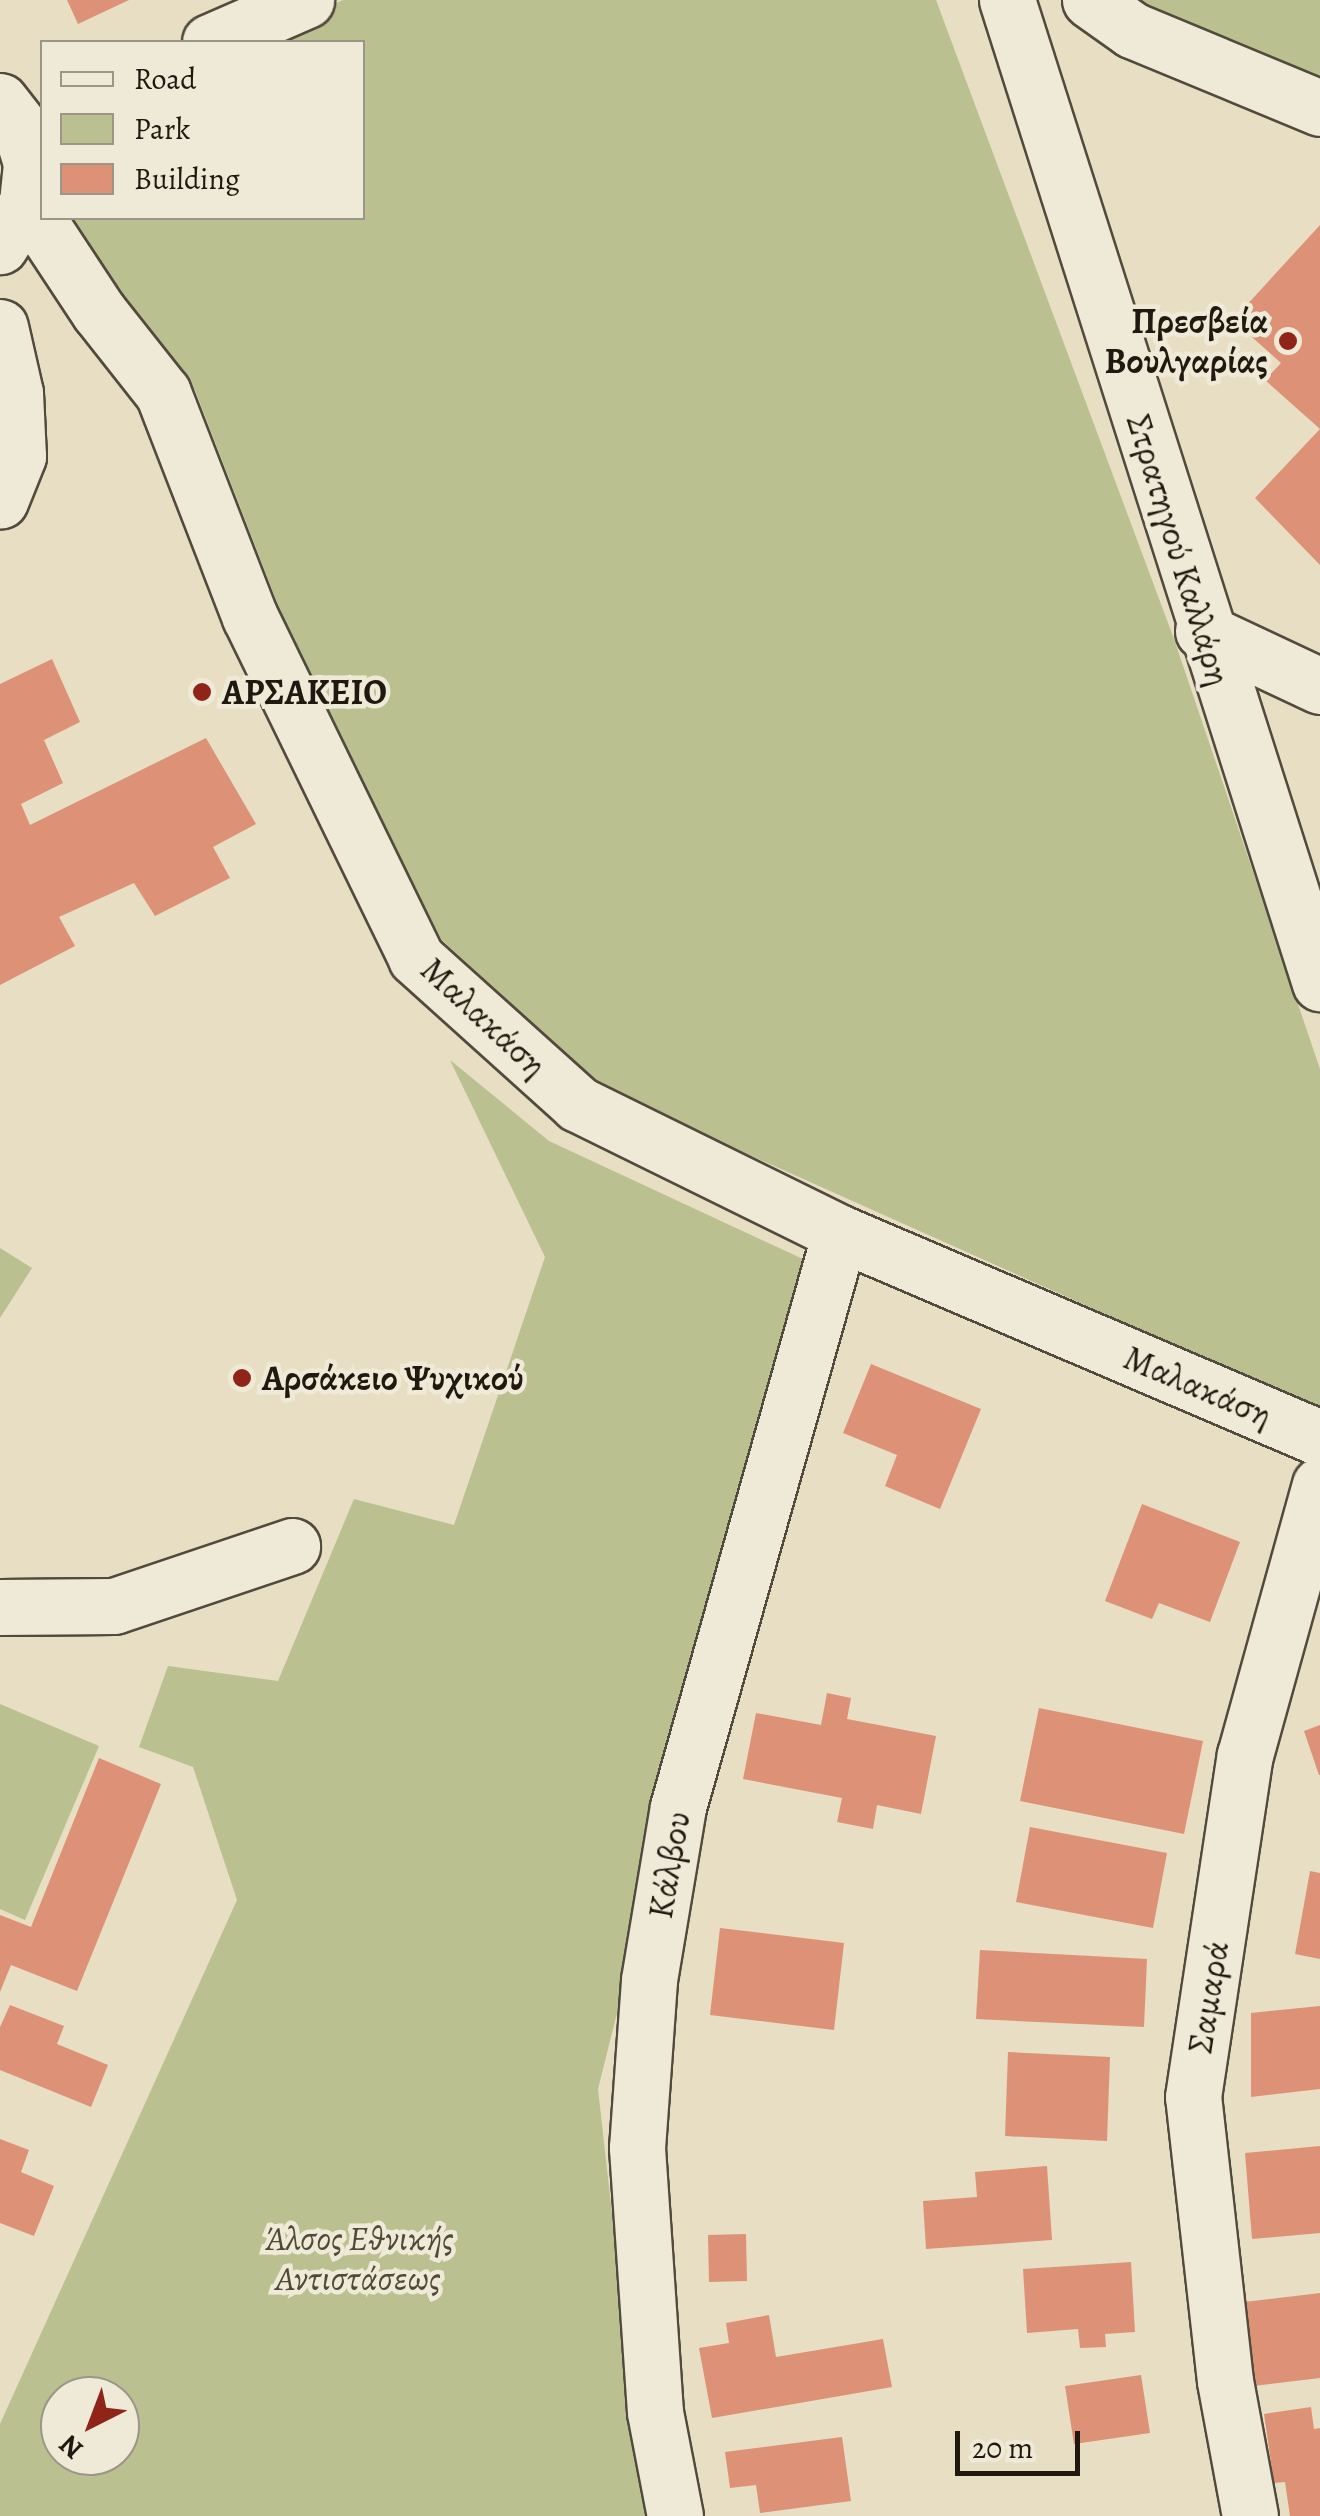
<!DOCTYPE html>
<html>
<head>
<meta charset="utf-8">
<style>
  body { margin:0 }
  #map { position:relative; width:1320px; height:2516px; overflow:hidden; background:#e7dec3; font-family:Alegreya,serif }
  div>[style] { position:absolute }
  .green>* { inset:0; background:#bac090 }
  .building>* { inset:0; background:#dd9278 }
  .roads { filter:drop-shadow(2px 0 #524a3c) drop-shadow(-2px 0 #524a3c) drop-shadow(0 2px #524a3c) drop-shadow(0 -2px #524a3c) }
  .minor>* { height:55px; margin:-27.5px; padding:0 27.5px; transform-origin:27.5px; border-radius:27.5px; background:#efead8 }
  .dots>* { width:28px; height:28px; translate:-50% -50%; box-sizing:border-box; border:5px solid #efead8; border-radius:50% }
  span { translate:-50% -50%; white-space:nowrap; text-align:center; line-height:1.15; -webkit-text-stroke:9px #efead8; paint-order:stroke }
  .poi-label { font-size:35px; color:#21180f; font-weight:700 }
  .right { translate:-100% -50%; text-align:right }
  .left { translate:0 -50%; text-align:left }
  .street-label { font-size:35px; color:#21180f }
  .park-label { font-size:35px; color:#4f4a36; font-style:italic }
  .legend { position:absolute; left:40px; top:40px; width:325px; height:180px; box-sizing:border-box; background:#efead8; border:2px solid #9d9688; margin:0; padding:12px 18px; list-style:none; font-size:30px; color:#21180f }
  .legend li { display:flex; align-items:center; gap:20px; height:50px }
  .legend b { width:50px; border:2px solid #9d9688 }
  .north { position:absolute; left:40px; top:2376px; width:100px; height:100px; box-sizing:border-box; background:#efead8; border:2px solid #9d9688; border-radius:50%; rotate:222deg; font-size:28px; font-weight:700; line-height:40px; text-align:center; color:#21180f }
  .north::after { content:''; display:block; margin:auto; width:35px; height:45px; background:#8f2418; clip-path:polygon(50% 0,100% 100%,50% 72%,0 100%) }
  .scale { position:absolute; left:955px; top:2431px; width:125px; height:45px; box-sizing:border-box; border:5px solid #21180f; border-top:0; padding-left:12px; font-size:30px; line-height:35px; white-space:nowrap; color:#21180f; -webkit-text-stroke:8px #efead8; paint-order:stroke }
</style>
</head>
<body>
<div id="map">
  <div class="green">
    <div style="clip-path:polygon(343px 0,936px 0,1174px 639px,1320px 1069px,1320px 1410px,604px 1090px,441px 939px,297px 654px,195px 390px,59px 240px,56px 218px,362px 218px,362px 42px,249px 42px)"></div>
    <div style="clip-path:polygon(1097px 0,1320px 0,1320px 105px)"></div>
    <div style="clip-path:polygon(evenodd,450px 1060px,549px 1141px,805px 1260px,598px 2089px,646px 2516px,0 2516px,0 2424px,237px 1900px,193px 1767px,139px 1747px,168px 1666px,278px 1681px,354px 1499px,454px 1525px,545px 1257px,450px 1060px,60px 2396px,120px 2396px,120px 2456px,60px 2456px,60px 2396px)"></div>
    <div style="clip-path:polygon(0 1248px,32px 1268px,0 1318px)"></div>
    <div style="clip-path:polygon(0 1704px,99px 1746px,25px 1920px,0 1909px)"></div>
  </div>
  <div class="building">
    <div style="clip-path:polygon(67px 0,129px 0,78px 24px)"></div>
    <div style="clip-path:polygon(1320px 225px,1320px 565px,1255px 498px,1320px 429px,1265px 380px,1281px 363px,1233px 320px)"></div>
    <div style="clip-path:polygon(52px 659px,80px 722px,44px 740px,63px 783px,21px 804px,30px 825px,206px 738px,256px 824px,213px 847px,230px 878px,155px 916px,134px 883px,59px 917px,75px 946px,0 985px,0 684px)"></div>
    <div style="clip-path:polygon(871px 1364px,981px 1409px,940px 1509px,885px 1486px,897px 1455px,843px 1433px)"></div>
    <div style="clip-path:polygon(1142px 1504px,1240px 1542px,1210px 1622px,1159px 1603px,1152px 1619px,1105px 1601px)"></div>
    <div style="clip-path:polygon(827px 1693px,851px 1698px,847px 1719px,936px 1736px,921px 1814px,877px 1805px,873px 1829px,837px 1822px,842px 1798px,743px 1779px,756px 1713px,821px 1725px)"></div>
    <div style="clip-path:polygon(1039px 1708px,1203px 1741px,1184px 1834px,1020px 1801px)"></div>
    <div style="clip-path:polygon(1320px 1725px,1320px 1775px,1319px 1775px,1304px 1731px)"></div>
    <div style="clip-path:polygon(99px 1758px,161px 1784px,77px 1991px,11px 1965px,0 1992px,0 1915px,31px 1927px)"></div>
    <div style="clip-path:polygon(1030px 1827px,1167px 1853px,1153px 1928px,1016px 1902px)"></div>
    <div style="clip-path:polygon(1310px 1871px,1320px 1873px,1320px 1959px,1295px 1954px)"></div>
    <div style="clip-path:polygon(720px 1928px,844px 1943px,834px 2030px,710px 2015px)"></div>
    <div style="clip-path:polygon(980px 1950px,1147px 1959px,1144px 2027px,976px 2019px)"></div>
    <div style="clip-path:polygon(10px 2005px,64px 2026px,57px 2044px,108px 2065px,91px 2107px,0 2070px,0 2027px)"></div>
    <div style="clip-path:polygon(1320px 2006px,1320px 2089px,1251px 2097px,1251px 2013px)"></div>
    <div style="clip-path:polygon(1008px 2052px,1110px 2057px,1107px 2141px,1005px 2136px)"></div>
    <div style="clip-path:polygon(0 2139px,29px 2150px,21px 2172px,54px 2186px,34px 2236px,0 2223px)"></div>
    <div style="clip-path:polygon(1320px 2146px,1320px 2233px,1252px 2239px,1245px 2153px)"></div>
    <div style="clip-path:polygon(1047px 2166px,1052px 2240px,926px 2249px,923px 2201px,977px 2197px,975px 2172px)"></div>
    <div style="clip-path:polygon(746px 2234px,747px 2281px,709px 2282px,708px 2235px)"></div>
    <div style="clip-path:polygon(1131px 2262px,1135px 2332px,1105px 2334px,1106px 2347px,1080px 2348px,1078px 2329px,1027px 2333px,1023px 2269px)"></div>
    <div style="clip-path:polygon(1320px 2293px,1320px 2378px,1254px 2386px,1244px 2302px)"></div>
    <div style="clip-path:polygon(769px 2315px,776px 2357px,883px 2339px,892px 2387px,712px 2418px,699px 2348px,729px 2343px,726px 2323px)"></div>
    <div style="clip-path:polygon(1141px 2375px,1150px 2433px,1074px 2444px,1065px 2386px)"></div>
    <div style="clip-path:polygon(1311px 2407px,1314px 2429px,1320px 2428px,1320px 2516px,1290px 2516px,1285px 2482px,1274px 2483px,1264px 2414px)"></div>
    <div style="clip-path:polygon(842px 2437px,851px 2501px,760px 2513px,756px 2485px,730px 2488px,725px 2452px)"></div>
  </div>
  <div class="roads">
    <div class="minor">
      <div style="left:1007px;top:0;width:1032px;rotate:72.34deg"></div>
      <div style="left:1090px;top:0;width:52px;rotate:35.5deg"></div>
      <div style="left:1132px;top:30px;width:204px;rotate:22.5deg"></div>
      <div style="left:210px;top:42px;width:105px;rotate:-23.6deg"></div>
      <div style="left:0;top:101px;width:33px;rotate:52deg"></div>
      <div style="left:20px;top:127px;width:39px;rotate:73deg"></div>
      <div style="left:31px;top:164px;width:39px;rotate:96deg"></div>
      <div style="left:27px;top:203px;width:51px;rotate:122.1deg"></div>
      <div style="left:27px;top:203px;width:131px;rotate:56.6deg"></div>
      <div style="left:99px;top:312px;width:103px;rotate:51.7deg"></div>
      <div style="left:163px;top:393px;width:240px;rotate:68.8deg"></div>
      <div style="left:250px;top:617px;width:379px;rotate:64deg"></div>
      <div style="left:416px;top:958px;width:218px;rotate:42deg"></div>
      <div style="left:578px;top:1104px;width:292px;rotate:26.2deg"></div>
      <div style="left:840px;top:1233px;width:522px;rotate:23.13deg"></div>
      <div style="left:0;top:327px;width:68px;rotate:77.2deg"></div>
      <div style="left:15px;top:393px;width:63px;rotate:87.3deg"></div>
      <div style="left:18px;top:456px;width:48px;rotate:111.8deg"></div>
      <div style="left:1203px;top:631px;width:129px;rotate:25.2deg"></div>
      <div style="left:0;top:1607px;width:114px;rotate:-0.5deg"></div>
      <div style="left:114px;top:1606px;width:188px;rotate:-18.6deg"></div>
      <div style="left:675px;top:2516px;width:106px;rotate:-100.9deg"></div>
      <div style="left:655px;top:2412px;width:265px;rotate:-93.9deg"></div>
      <div style="left:637px;top:2148px;width:168px;rotate:-85.9deg"></div>
      <div style="left:649px;top:1980px;width:175px;rotate:-80.5deg"></div>
      <div style="left:678px;top:1807px;width:596px;rotate:-74.24deg"></div>
      <div style="left:1250px;top:2516px;width:137px;rotate:-100.5deg"></div>
      <div style="left:1225px;top:2381px;width:286px;rotate:-96.4deg"></div>
      <div style="left:1193px;top:2097px;width:346px;rotate:-81.4deg"></div>
      <div style="left:1245px;top:1755px;width:280px;rotate:-74.5deg"></div>
    </div>
  </div>
  <div class="dots">
    <div style="left:1288px;top:341px;background:#8f2418"></div>
    <div style="left:202px;top:692px;background:#8f2418"></div>
    <div style="left:242px;top:1378px;background:#8f2418"></div>
  </div>
  <div class="poi-label">
    <span class="right" style="left:1268px;top:341px">Πρεσβεία<br>Βουλγαρίας</span>
    <span class="left" style="left:222px;top:692px">ΑΡΣΑΚΕΙΟ</span>
    <span class="left" style="left:262px;top:1378px">Αρσάκειο Ψυχικού</span>
  </div>
  <div class="street-label">
    <span style="left:1179px;top:550px;rotate:73deg">Στρατηγού Καλλάρη</span>
    <span style="left:484px;top:1017px;rotate:43deg">Μαλακάση</span>
    <span style="left:1198px;top:1386px;rotate:23deg">Μαλακάση</span>
    <span style="left:669px;top:1865px;rotate:-80deg">Κάλβου</span>
    <span style="left:1208px;top:1997px;rotate:-81deg">Σαμαρά</span>
  </div>
  <div class="park-label">
    <span style="left:358px;top:2258px">Άλσος Εθνικής<br>Αντιστάσεως</span>
  </div>
  <ul class="legend">
  <li><b style="height:12px;background:#efead8"></b>Road</li>
  <li><b style="height:28px;background:#bac090"></b>Park</li>
  <li><b style="height:28px;background:#dd9278"></b>Building</li>
  </ul>
  <div class="north">N</div>
  <div class="scale">20 m</div>
</div>
</body>
</html>
